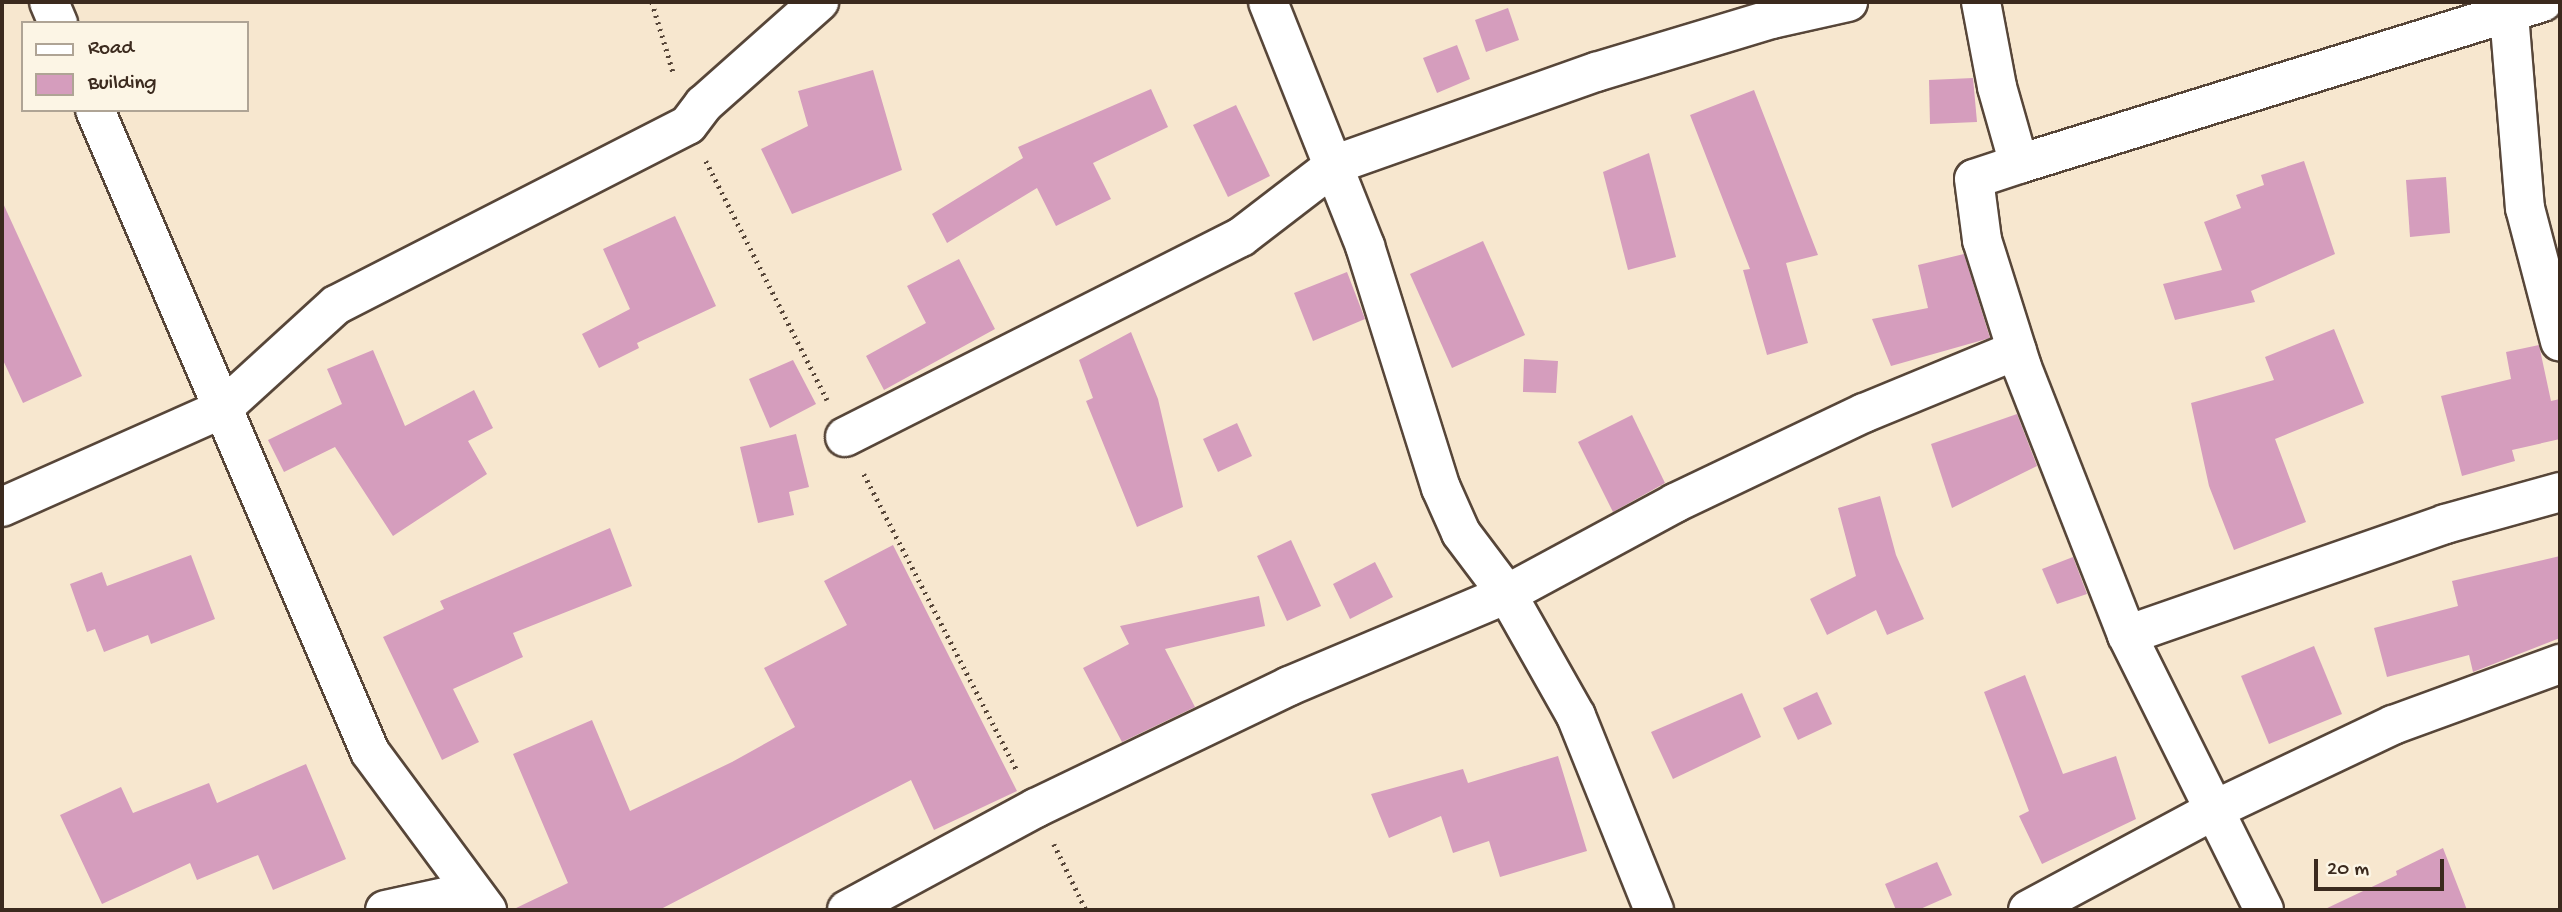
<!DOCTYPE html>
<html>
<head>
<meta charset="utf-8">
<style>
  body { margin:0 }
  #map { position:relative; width:2562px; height:912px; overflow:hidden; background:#f7e7cf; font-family:"Gochi Hand",sans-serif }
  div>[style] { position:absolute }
  .building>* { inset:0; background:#d59dbd }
  .path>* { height:4.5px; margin-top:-2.25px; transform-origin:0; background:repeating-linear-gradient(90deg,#574639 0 2px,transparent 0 7px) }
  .roads { filter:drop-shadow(2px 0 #574639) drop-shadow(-2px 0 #574639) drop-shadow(0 2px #574639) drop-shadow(0 -2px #574639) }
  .minor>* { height:38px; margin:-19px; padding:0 19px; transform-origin:19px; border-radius:19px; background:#fff }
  span { translate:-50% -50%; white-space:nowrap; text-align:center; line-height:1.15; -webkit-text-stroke:5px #fcf5e5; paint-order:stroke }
  .frame { position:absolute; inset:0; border:4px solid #3b2a1e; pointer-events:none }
  .legend { position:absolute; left:21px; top:21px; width:228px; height:91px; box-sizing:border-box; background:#fcf5e5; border:2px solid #afa495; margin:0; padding:9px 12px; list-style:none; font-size:21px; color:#3b2a1e }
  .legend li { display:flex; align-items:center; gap:14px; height:35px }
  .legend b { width:35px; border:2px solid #afa495 }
  .scale { position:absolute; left:2314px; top:859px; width:130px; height:32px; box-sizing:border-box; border:4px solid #3b2a1e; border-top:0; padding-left:9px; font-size:21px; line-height:24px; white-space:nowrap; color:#3b2a1e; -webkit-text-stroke:5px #fcf5e5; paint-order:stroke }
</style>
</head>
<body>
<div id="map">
  <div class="building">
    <div style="clip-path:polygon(1508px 8px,1519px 40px,1486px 52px,1475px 20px)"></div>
    <div style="clip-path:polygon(1457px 45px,1470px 79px,1437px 93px,1423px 58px)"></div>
    <div style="clip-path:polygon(873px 70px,902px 170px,792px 214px,761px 149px,808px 126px,798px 91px)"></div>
    <div style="clip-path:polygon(1973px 78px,1977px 122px,1930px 124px,1929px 80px)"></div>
    <div style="clip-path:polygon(1151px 89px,1168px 127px,1093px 163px,1111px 199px,1056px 226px,1037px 188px,947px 243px,932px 214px,1023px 158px,1018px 147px)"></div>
    <div style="clip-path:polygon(1754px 90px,1818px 255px,1786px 263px,1808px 343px,1767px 355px,1743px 270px,1750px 269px,1690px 115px)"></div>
    <div style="clip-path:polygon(1236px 105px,1270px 176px,1228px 197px,1193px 125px)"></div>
    <div style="clip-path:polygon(1649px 153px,1676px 257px,1628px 270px,1603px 172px)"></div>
    <div style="clip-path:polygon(2304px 161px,2335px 254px,2251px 291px,2255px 302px,2175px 320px,2163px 284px,2222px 270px,2204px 222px,2241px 208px,2236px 195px,2264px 185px,2261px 175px)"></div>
    <div style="clip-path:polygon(2446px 177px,2450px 233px,2410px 237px,2406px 180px)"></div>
    <div style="clip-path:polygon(2px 201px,82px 376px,23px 403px,2px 358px)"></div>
    <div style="clip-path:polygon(675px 216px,716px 306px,637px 343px,639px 348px,599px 368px,582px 334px,630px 309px,603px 249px)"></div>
    <div style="clip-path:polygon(1483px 241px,1525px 335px,1452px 368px,1410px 274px)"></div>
    <div style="clip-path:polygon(1964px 254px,1990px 338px,1891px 366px,1872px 319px,1928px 308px,1918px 265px)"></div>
    <div style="clip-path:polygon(959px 259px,995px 329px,884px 390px,866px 356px,926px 323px,907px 286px)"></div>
    <div style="clip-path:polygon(1347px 272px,1365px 319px,1313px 341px,1294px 293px)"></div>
    <div style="clip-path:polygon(2334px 329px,2364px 403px,2275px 439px,2306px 522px,2234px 550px,2209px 486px,2191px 403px,2274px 380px,2265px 357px)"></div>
    <div style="clip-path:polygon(1131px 332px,1158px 399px,1183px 507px,1137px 527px,1086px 401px,1093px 398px,1079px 360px)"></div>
    <div style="clip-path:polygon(2539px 345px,2551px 401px,2560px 399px,2560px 439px,2512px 450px,2515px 461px,2462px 476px,2441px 396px,2511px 379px,2506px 352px)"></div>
    <div style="clip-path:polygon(373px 350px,405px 426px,474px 390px,493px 428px,468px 441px,487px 474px,393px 536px,335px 447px,284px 472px,268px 440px,342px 404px,327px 369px)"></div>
    <div style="clip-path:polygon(1524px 359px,1558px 361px,1556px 393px,1523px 392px)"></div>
    <div style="clip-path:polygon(793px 360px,816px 404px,770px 428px,749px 379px)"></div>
    <div style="clip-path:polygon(2017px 414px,2037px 466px,1952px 508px,1931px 444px)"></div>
    <div style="clip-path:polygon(1632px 415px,1665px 483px,1613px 512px,1578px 442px)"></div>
    <div style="clip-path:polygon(1237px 423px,1252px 456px,1218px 472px,1203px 439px)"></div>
    <div style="clip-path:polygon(796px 434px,809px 487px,789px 492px,794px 515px,758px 523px,740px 447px)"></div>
    <div style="clip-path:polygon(1880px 496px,1896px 555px,1924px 619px,1887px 635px,1876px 610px,1827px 635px,1810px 599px,1856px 576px,1838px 508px)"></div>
    <div style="clip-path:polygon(610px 528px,632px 586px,513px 633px,523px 657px,453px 689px,479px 742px,442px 760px,383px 637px,444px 609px,440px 601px)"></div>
    <div style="clip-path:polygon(1291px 540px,1321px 606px,1287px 621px,1257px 556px)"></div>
    <div style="clip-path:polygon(893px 545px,1017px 791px,934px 830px,911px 780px,659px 910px,512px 910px,568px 883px,513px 754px,592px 720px,630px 811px,732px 762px,795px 727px,764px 668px,847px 625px,824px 581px)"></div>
    <div style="clip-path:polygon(191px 555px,215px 619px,151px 644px,148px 635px,104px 652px,95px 629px,87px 632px,70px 584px,102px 572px,107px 586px)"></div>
    <div style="clip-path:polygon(2560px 556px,2560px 638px,2473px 672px,2469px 655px,2387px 677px,2374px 628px,2458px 606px,2452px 581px)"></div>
    <div style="clip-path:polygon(2073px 557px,2087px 594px,2057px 604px,2042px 569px)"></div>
    <div style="clip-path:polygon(1375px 562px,1393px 597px,1350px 619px,1333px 584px)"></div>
    <div style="clip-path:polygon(1259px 596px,1265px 626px,1165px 649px,1195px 707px,1122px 742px,1083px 668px,1129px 644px,1120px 626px)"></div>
    <div style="clip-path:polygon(2314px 646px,2342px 714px,2269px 744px,2241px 676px)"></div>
    <div style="clip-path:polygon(2025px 675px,2063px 774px,2116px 756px,2136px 819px,2042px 864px,2019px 816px,2029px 811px,1984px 692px)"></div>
    <div style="clip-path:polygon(1817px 692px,1832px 724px,1798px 740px,1783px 708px)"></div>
    <div style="clip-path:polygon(1742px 693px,1761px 737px,1673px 779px,1651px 732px)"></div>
    <div style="clip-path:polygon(1558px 756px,1587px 851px,1500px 877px,1489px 841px,1453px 853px,1441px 816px,1389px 838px,1371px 794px,1463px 769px,1468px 783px)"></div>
    <div style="clip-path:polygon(306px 764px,346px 859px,273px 890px,258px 855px,197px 880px,190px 863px,102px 904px,60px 815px,121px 787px,133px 813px,209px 783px,217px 803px)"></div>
    <div style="clip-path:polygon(2443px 848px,2467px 910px,2323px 910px,2397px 875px,2396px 871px)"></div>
    <div style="clip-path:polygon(1937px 862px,1952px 895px,1918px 910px,1896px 910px,1885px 884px)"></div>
  </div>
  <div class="path">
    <div style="left:652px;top:2px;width:76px;rotate:73.2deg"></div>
    <div style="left:706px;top:161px;width:268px;rotate:63.1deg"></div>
    <div style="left:864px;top:474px;width:334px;rotate:62.7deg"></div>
    <div style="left:1054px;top:844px;width:73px;rotate:64.1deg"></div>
  </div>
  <div class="roads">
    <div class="minor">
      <div style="left:49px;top:2px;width:23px;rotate:67deg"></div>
      <div style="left:1268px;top:2px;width:263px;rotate:68.3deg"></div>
      <div style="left:1365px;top:246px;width:254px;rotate:72.6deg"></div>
      <div style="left:1441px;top:488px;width:49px;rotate:66deg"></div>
      <div style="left:1461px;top:533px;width:76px;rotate:53deg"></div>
      <div style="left:1507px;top:594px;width:140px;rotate:60.5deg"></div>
      <div style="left:1576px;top:716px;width:209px;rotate:68.1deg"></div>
      <div style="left:1981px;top:2px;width:86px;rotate:79.3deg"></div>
      <div style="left:1997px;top:87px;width:80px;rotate:74.1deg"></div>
      <div style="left:2019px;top:164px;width:47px;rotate:161.6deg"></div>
      <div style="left:1974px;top:179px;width:62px;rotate:82.5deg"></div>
      <div style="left:1982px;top:240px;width:133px;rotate:72.5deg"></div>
      <div style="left:2022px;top:367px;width:288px;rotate:68.6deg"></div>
      <div style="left:2127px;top:635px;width:307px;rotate:63.5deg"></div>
      <div style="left:2508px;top:2px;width:207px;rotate:85.3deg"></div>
      <div style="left:2525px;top:208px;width:138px;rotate:75.3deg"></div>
      <div style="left:95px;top:110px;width:698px;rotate:66.81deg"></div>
      <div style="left:370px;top:752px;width:197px;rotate:53.5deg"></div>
      <div style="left:2019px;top:164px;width:548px;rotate:-17.18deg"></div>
      <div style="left:845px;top:437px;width:444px;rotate:-26.8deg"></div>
      <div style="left:1241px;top:237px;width:120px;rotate:-37.5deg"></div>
      <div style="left:1336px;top:164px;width:276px;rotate:-19.5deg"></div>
      <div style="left:1596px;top:72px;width:184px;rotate:-16.8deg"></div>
      <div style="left:1772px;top:19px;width:78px;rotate:-12.6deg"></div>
      <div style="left:2px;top:507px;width:241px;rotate:-24deg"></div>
      <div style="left:222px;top:409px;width:154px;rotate:-42.4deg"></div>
      <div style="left:336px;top:305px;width:395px;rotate:-27.1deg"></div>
      <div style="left:688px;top:125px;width:26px;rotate:-53deg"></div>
      <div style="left:704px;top:104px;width:154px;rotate:-41.6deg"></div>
      <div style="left:2127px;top:635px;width:337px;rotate:-19.2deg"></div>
      <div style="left:2445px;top:524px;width:119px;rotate:-15.5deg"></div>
      <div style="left:385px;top:910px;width:89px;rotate:-12.3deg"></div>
      <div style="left:847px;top:910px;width:215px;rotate:-28.4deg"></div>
      <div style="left:1036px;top:808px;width:281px;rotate:-25.7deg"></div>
      <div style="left:1289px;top:686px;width:237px;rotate:-22.9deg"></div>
      <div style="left:1507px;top:594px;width:191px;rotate:-28.4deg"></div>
      <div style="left:1675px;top:503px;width:209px;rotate:-25.5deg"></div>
      <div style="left:1864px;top:413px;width:165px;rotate:-22.4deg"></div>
      <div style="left:2028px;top:910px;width:213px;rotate:-28.2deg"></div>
      <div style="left:2216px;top:809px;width:196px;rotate:-25.4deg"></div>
      <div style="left:2393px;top:725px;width:178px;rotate:-20.1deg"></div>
    </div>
  </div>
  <div class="frame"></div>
  <ul class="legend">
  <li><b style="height:9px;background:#fff"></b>Road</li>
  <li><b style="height:19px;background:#d59dbd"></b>Building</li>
  </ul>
  <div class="scale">20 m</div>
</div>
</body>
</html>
